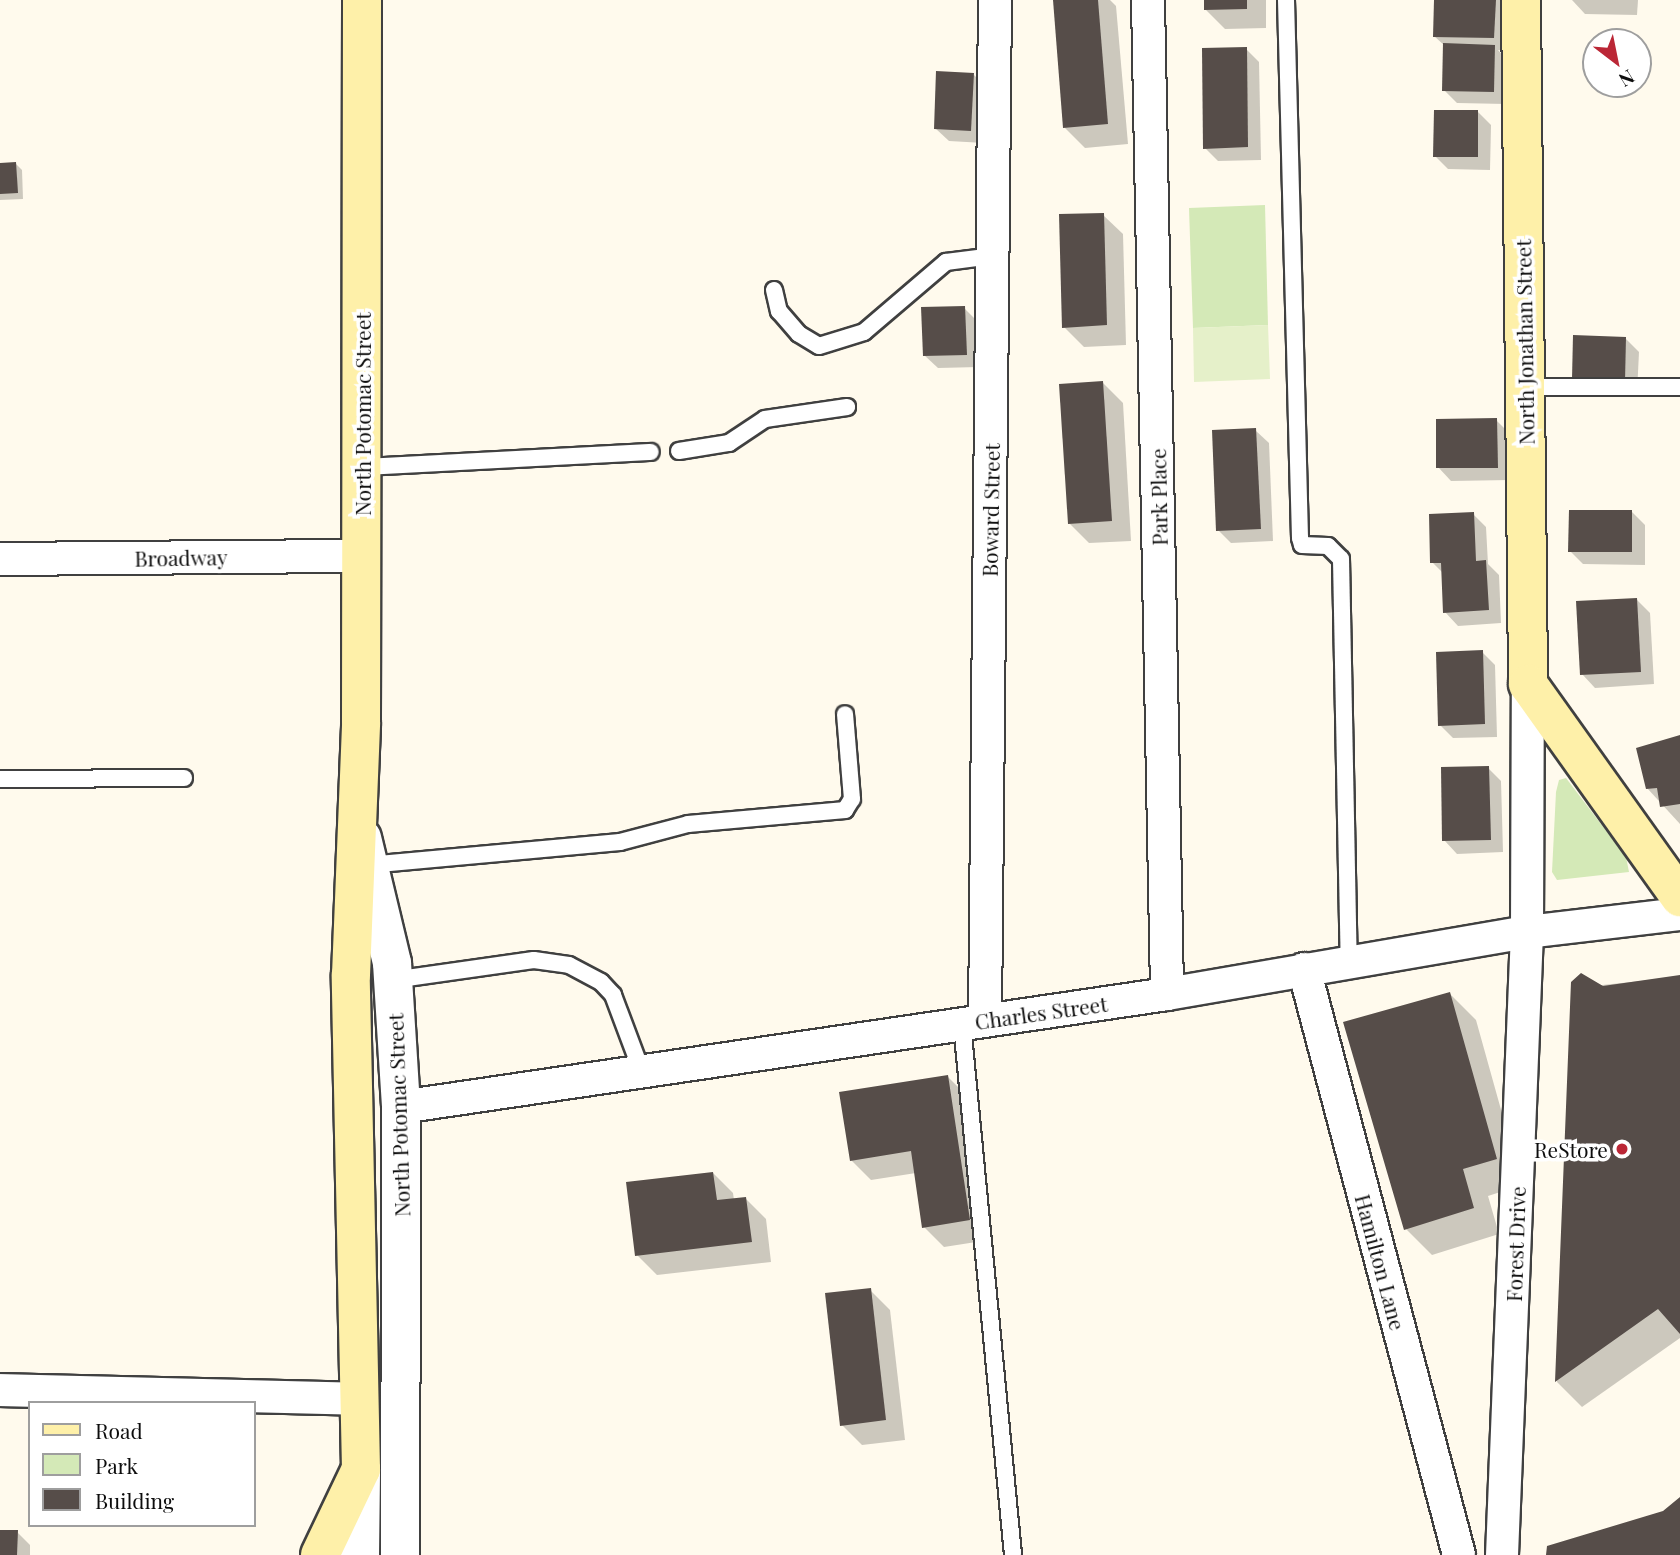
<!DOCTYPE html>
<html>
<head>
<meta charset="utf-8">
<style>
  body { margin:0 }
  #map { position:relative; width:1680px; height:1555px; overflow:hidden; background:#fffaed; font-family:"Playfair Display",serif }
  div>[style] { position:absolute }
  .green>* { inset:0; background:#d4e9b7 }
  .pitch>* { inset:0; background:#e5f0c9 }
  .shadow>* { inset:0; background:#0003 }
  .building>* { inset:0; background:#564d49 }
  .roads { filter:drop-shadow(2px 0 #404040) drop-shadow(-2px 0 #404040) drop-shadow(0 2px #404040) drop-shadow(0 -2px #404040) }
  .service>* { height:16px; margin:-8px; padding:0 8px; transform-origin:8px; border-radius:8px; background:#fff }
  .minor>* { height:32px; margin:-16px; padding:0 16px; transform-origin:16px; border-radius:16px; background:#fff }
  .tertiary>* { height:38px; margin:-19px; padding:0 19px; transform-origin:19px; border-radius:19px; background:#fff }
  .secondary>* { height:38px; margin:-19px; padding:0 19px; transform-origin:19px; border-radius:19px; background:#fef0a9 }
  .dots>* { width:19px; height:19px; translate:-50% -50%; box-sizing:border-box; border:4px solid #fff; border-radius:50% }
  span { translate:-50% -50%; white-space:nowrap; text-align:center; line-height:1.15; -webkit-text-stroke:7px #fff; paint-order:stroke }
  .street-label { font-size:21px; color:#0d0d0d }
  .poi-label { font-size:21px; color:#0d0d0d }
  .right { translate:-100% -50%; text-align:right }
  .legend { position:absolute; left:28px; top:1401px; width:228px; height:126px; box-sizing:border-box; background:#fff; border:2px solid #9e9e9e; margin:0; padding:9px 12px; list-style:none; font-size:21px; color:#0d0d0d }
  .legend li { display:flex; align-items:center; gap:14px; height:35px }
  .legend b { width:35px; border:2px solid #9e9e9e }
  .north { position:absolute; left:1582px; top:28px; width:70px; height:70px; box-sizing:border-box; background:#fff; border:2px solid #9e9e9e; border-radius:50%; rotate:148deg; font-size:19px; font-weight:700; line-height:28px; text-align:center; color:#0d0d0d }
  .north::after { content:''; display:block; margin:auto; width:24px; height:32px; background:#bb2736; clip-path:polygon(50% 0,100% 100%,50% 72%,0 100%) }
</style>
</head>
<body>
<div id="map">
  <div class="green">
    <div style="clip-path:polygon(1265px 205px,1268px 325px,1193px 328px,1189px 208px)"></div>
    <div style="clip-path:polygon(1566px 778px,1626px 857px,1629px 872px,1557px 880px,1552px 872px,1556px 792px,1559px 780px)"></div>
  </div>
  <div class="pitch">
    <div style="clip-path:polygon(1268px 325px,1270px 379px,1194px 382px,1193px 328px)"></div>
  </div>
  <div class="shadow">
    <div style="clip-path:polygon(1055px 0,1110px 0,1116px 6px,1128px 144px,1085px 148px,1065px 128px)"></div>
    <div style="clip-path:polygon(1205px 0,1266px 0,1266px 28px,1225px 29px,1205px 9px)"></div>
    <div style="clip-path:polygon(1436px 0,1500px 0,1509px 9px,1507px 51px,1498px 50px,1507px 60px,1506px 104px,1457px 103px,1444px 90px,1445px 46px,1434px 36px)"></div>
    <div style="clip-path:polygon(1572px 0,1638px 0,1637px 15px,1585px 14px)"></div>
    <div style="clip-path:polygon(1246px 49px,1259px 62px,1261px 160px,1218px 161px,1205px 148px)"></div>
    <div style="clip-path:polygon(974px 75px,987px 88px,984px 143px,949px 141px,935px 128px)"></div>
    <div style="clip-path:polygon(1478px 112px,1491px 125px,1490px 170px,1448px 169px,1435px 156px)"></div>
    <div style="clip-path:polygon(0 164px,16px 164px,22px 170px,23px 199px,0 200px)"></div>
    <div style="clip-path:polygon(1103px 215px,1123px 234px,1126px 345px,1084px 347px,1064px 327px)"></div>
    <div style="clip-path:polygon(964px 308px,977px 321px,979px 367px,938px 368px,924px 355px)"></div>
    <div style="clip-path:polygon(1626px 339px,1639px 352px,1637px 393px,1587px 391px,1573px 378px)"></div>
    <div style="clip-path:polygon(1103px 383px,1123px 403px,1131px 541px,1089px 543px,1069px 523px)"></div>
    <div style="clip-path:polygon(1496px 420px,1509px 433px,1510px 480px,1451px 481px,1438px 467px)"></div>
    <div style="clip-path:polygon(1255px 430px,1269px 443px,1273px 541px,1231px 543px,1218px 530px)"></div>
    <div style="clip-path:polygon(1632px 512px,1645px 525px,1645px 565px,1583px 564px,1570px 551px)"></div>
    <div style="clip-path:polygon(1473px 514px,1486px 527px,1488px 564px,1499px 575px,1501px 623px,1458px 626px,1445px 612px,1443px 573px,1432px 562px)"></div>
    <div style="clip-path:polygon(1636px 599px,1650px 613px,1654px 684px,1595px 688px,1582px 674px)"></div>
    <div style="clip-path:polygon(1482px 652px,1495px 665px,1497px 737px,1453px 738px,1440px 725px)"></div>
    <div style="clip-path:polygon(1680px 737px,1680px 824px,1647px 788px)"></div>
    <div style="clip-path:polygon(1488px 768px,1501px 781px,1503px 852px,1457px 854px,1444px 840px)"></div>
    <div style="clip-path:polygon(1680px 977px,1680px 1338px,1582px 1407px,1557px 1382px,1573px 988px)"></div>
    <div style="clip-path:polygon(1450px 994px,1476px 1020px,1522px 1185px,1488px 1196px,1499px 1234px,1432px 1255px,1406px 1229px)"></div>
    <div style="clip-path:polygon(948px 1077px,968px 1097px,989px 1240px,944px 1247px,924px 1227px,916px 1173px,871px 1180px,851px 1160px)"></div>
    <div style="clip-path:polygon(713px 1173px,733px 1193px,734px 1200px,746px 1199px,766px 1219px,771px 1262px,657px 1275px,637px 1255px)"></div>
    <div style="clip-path:polygon(870px 1290px,890px 1310px,905px 1440px,862px 1445px,842px 1425px)"></div>
    <div style="clip-path:polygon(0 1531px,17px 1532px,30px 1545px,30px 1555px,0 1555px)"></div>
  </div>
  <div class="building">
    <div style="clip-path:polygon(1053px 0,1098px 0,1108px 124px,1063px 128px)"></div>
    <div style="clip-path:polygon(1204px 0,1247px 0,1247px 9px,1204px 10px)"></div>
    <div style="clip-path:polygon(1434px 0,1496px 0,1494px 38px,1433px 37px)"></div>
    <div style="clip-path:polygon(1443px 43px,1495px 45px,1494px 92px,1442px 91px)"></div>
    <div style="clip-path:polygon(1247px 47px,1248px 147px,1203px 149px,1202px 48px)"></div>
    <div style="clip-path:polygon(936px 71px,974px 73px,971px 131px,934px 129px)"></div>
    <div style="clip-path:polygon(1434px 110px,1478px 110px,1478px 157px,1433px 157px)"></div>
    <div style="clip-path:polygon(16px 162px,18px 193px,0 194px,0 163px)"></div>
    <div style="clip-path:polygon(1104px 213px,1107px 325px,1062px 328px,1059px 214px)"></div>
    <div style="clip-path:polygon(965px 306px,967px 355px,923px 356px,921px 307px)"></div>
    <div style="clip-path:polygon(1573px 335px,1626px 337px,1625px 381px,1572px 379px)"></div>
    <div style="clip-path:polygon(1103px 381px,1112px 521px,1068px 524px,1059px 384px)"></div>
    <div style="clip-path:polygon(1497px 418px,1498px 468px,1436px 468px,1436px 419px)"></div>
    <div style="clip-path:polygon(1256px 428px,1261px 529px,1216px 531px,1212px 430px)"></div>
    <div style="clip-path:polygon(1569px 510px,1632px 510px,1632px 552px,1568px 552px)"></div>
    <div style="clip-path:polygon(1474px 512px,1476px 561px,1486px 560px,1489px 610px,1443px 613px,1441px 563px,1430px 563px,1429px 514px)"></div>
    <div style="clip-path:polygon(1637px 598px,1641px 672px,1580px 675px,1576px 601px)"></div>
    <div style="clip-path:polygon(1483px 650px,1485px 724px,1438px 726px,1436px 652px)"></div>
    <div style="clip-path:polygon(1680px 735px,1680px 804px,1660px 807px,1657px 788px,1646px 789px,1636px 748px)"></div>
    <div style="clip-path:polygon(1489px 766px,1491px 840px,1442px 841px,1441px 767px)"></div>
    <div style="clip-path:polygon(1581px 973px,1603px 986px,1680px 975px,1680px 1334px,1658px 1309px,1555px 1382px,1571px 982px)"></div>
    <div style="clip-path:polygon(1450px 992px,1497px 1159px,1463px 1169px,1474px 1208px,1404px 1230px,1343px 1022px)"></div>
    <div style="clip-path:polygon(948px 1075px,970px 1220px,922px 1228px,911px 1151px,850px 1161px,839px 1092px)"></div>
    <div style="clip-path:polygon(713px 1172px,717px 1200px,746px 1197px,752px 1242px,635px 1256px,626px 1182px)"></div>
    <div style="clip-path:polygon(871px 1288px,886px 1420px,840px 1426px,825px 1293px)"></div>
    <div style="clip-path:polygon(1680px 1497px,1680px 1555px,1546px 1555px,1547px 1546px,1663px 1511px)"></div>
    <div style="clip-path:polygon(0 1530px,18px 1530px,17px 1555px,0 1555px)"></div>
  </div>
  <div class="roads">
    <div class="service">
      <div style="left:1286px;top:0;width:538px;rotate:88.51deg"></div>
      <div style="left:1300px;top:538px;width:7px;rotate:74deg"></div>
      <div style="left:1302px;top:545px;width:26px;rotate:2deg"></div>
      <div style="left:1328px;top:546px;width:18px;rotate:45deg"></div>
      <div style="left:1341px;top:559px;width:404px;rotate:88.9deg"></div>
      <div style="left:774px;top:290px;width:22px;rotate:77deg"></div>
      <div style="left:779px;top:311px;width:30px;rotate:49deg"></div>
      <div style="left:799px;top:334px;width:23px;rotate:31deg"></div>
      <div style="left:819px;top:346px;width:47px;rotate:-17.3deg"></div>
      <div style="left:864px;top:332px;width:108px;rotate:-40.5deg"></div>
      <div style="left:946px;top:262px;width:46px;rotate:-7.4deg"></div>
      <div style="left:1525px;top:387px;width:155px"></div>
      <div style="left:679px;top:451px;width:51px;rotate:-9.1deg"></div>
      <div style="left:729px;top:443px;width:43px;rotate:-33.7deg"></div>
      <div style="left:765px;top:419px;width:83px;rotate:-8.3deg"></div>
      <div style="left:363px;top:467px;width:288px;rotate:-3deg"></div>
      <div style="left:0;top:779px;width:184px;rotate:-0.3deg"></div>
      <div style="left:368px;top:865px;width:253px;rotate:-5.2deg"></div>
      <div style="left:620px;top:842px;width:70px;rotate:-14.8deg"></div>
      <div style="left:688px;top:824px;width:158px;rotate:-5.1deg"></div>
      <div style="left:845px;top:810px;width:13px;rotate:-58deg"></div>
      <div style="left:852px;top:799px;width:85px;rotate:-94.7deg"></div>
      <div style="left:393px;top:980px;width:142px;rotate:-8.1deg"></div>
      <div style="left:534px;top:960px;width:35px;rotate:8deg"></div>
      <div style="left:569px;top:965px;width:36px;rotate:28deg"></div>
      <div style="left:601px;top:982px;width:18px;rotate:47deg"></div>
      <div style="left:613px;top:995px;width:82px;rotate:69.4deg"></div>
      <div style="left:962px;top:1024px;width:533px;rotate:84.51deg"></div>
    </div>
    <div class="minor">
      <div style="left:1148px;top:0;width:994px;rotate:88.9deg"></div>
      <div style="left:0;top:559px;width:363px;rotate:-0.5deg"></div>
      <div style="left:1304px;top:969px;width:606px;rotate:75.18deg"></div>
      <div style="left:985px;top:1020px;width:1020px;rotate:-89.44deg"></div>
      <div style="left:401px;top:1107px;width:774px;rotate:-8.39deg"></div>
      <div style="left:1167px;top:994px;width:365px;rotate:-9.8deg"></div>
      <div style="left:1527px;top:932px;width:154px;rotate:-6.7deg"></div>
      <div style="left:0;top:1390px;width:361px;rotate:1.4deg"></div>
      <div style="left:1502px;top:1555px;width:624px;rotate:-87.7deg"></div>
      <div style="left:1527px;top:932px;width:248px;rotate:-89.8deg"></div>
    </div>
    <div class="tertiary">
      <div style="left:362px;top:838px;width:129px;rotate:76.5deg"></div>
      <div style="left:392px;top:963px;width:144px;rotate:86.4deg"></div>
      <div style="left:401px;top:1107px;width:448px;rotate:90.1deg"></div>
      <div style="left:360px;top:1555px;width:86px;rotate:-89.3deg"></div>
    </div>
    <div class="secondary">
      <div style="left:1521px;top:0;width:684px;rotate:89.41deg"></div>
      <div style="left:1528px;top:684px;width:262px;rotate:54.5deg"></div>
      <div style="left:320px;top:1555px;width:95px;rotate:-64.5deg"></div>
      <div style="left:361px;top:1469px;width:494px;rotate:-91.2deg"></div>
      <div style="left:351px;top:975px;width:253px;rotate:-87.7deg"></div>
      <div style="left:361px;top:722px;width:722px;rotate:-89.92deg"></div>
    </div>
  </div>
  <div class="dots">
    <div style="left:1622px;top:1149px;background:#bb2736"></div>
  </div>
  <div class="street-label">
    <span style="left:1524px;top:342px;rotate:-91deg">North Jonathan Street</span>
    <span style="left:362px;top:414px;rotate:-90deg">North Potomac Street</span>
    <span style="left:1158px;top:497px;rotate:-91deg">Park Place</span>
    <span style="left:990px;top:510px;rotate:-89deg">Boward Street</span>
    <span style="left:181px;top:557px;rotate:-1deg">Broadway</span>
    <span style="left:1041px;top:1012px;rotate:-8deg">Charles Street</span>
    <span style="left:398px;top:1115px;rotate:-92deg">North Potomac Street</span>
    <span style="left:1515px;top:1244px;rotate:-88deg">Forest Drive</span>
    <span style="left:1381px;top:1262px;rotate:75deg">Hamilton Lane</span>
  </div>
  <div class="poi-label">
    <span class="right" style="left:1608px;top:1149px">ReStore</span>
  </div>
  <ul class="legend">
  <li><b style="height:9px;background:#fef0a9"></b>Road</li>
  <li><b style="height:19px;background:#d4e9b7"></b>Park</li>
  <li><b style="height:19px;background:#564d49"></b>Building</li>
  </ul>
  <div class="north">N</div>
</div>
</body>
</html>
